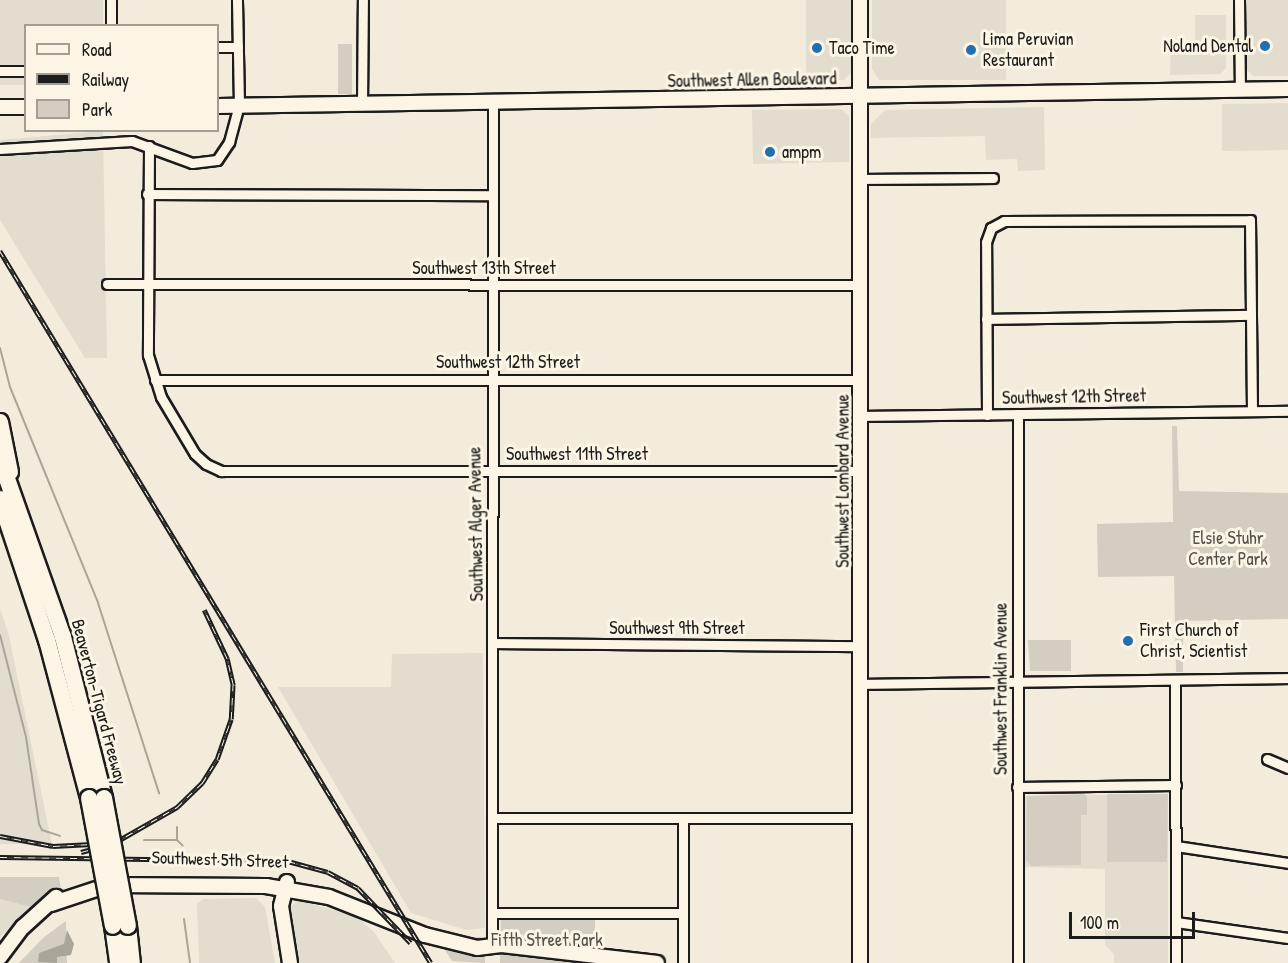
<!DOCTYPE html>
<html>
<head>
<meta charset="utf-8">
<style>
  body { margin:0 }
  #map { position:relative; width:1288px; height:963px; overflow:hidden; background:#f3ecdd; font-family:"Patrick Hand",sans-serif }
  div>[style] { position:absolute }
  .built>* { inset:0; background:#e3ddcf }
  .green>* { inset:0; background:#d3cec1 }
  .water>* { inset:0; background:#aaa59b }
  .stream>* { height:2px; margin:-1px; padding:0 1px; transform-origin:1px; border-radius:1px; background:#aaa59b }
  .roads { filter:drop-shadow(2px 0 #1c1c1c) drop-shadow(-2px 0 #1c1c1c) drop-shadow(0 2px #1c1c1c) drop-shadow(0 -2px #1c1c1c) }
  .street>* { height:9px; margin:-4.5px; padding:0 4.5px; transform-origin:4.5px; border-radius:4.5px; background:#fcf5e5 }
  .secondary>* { height:14px; margin:-7px; padding:0 7px; transform-origin:7px; border-radius:7px; background:#fcf5e5 }
  .highway>* { height:16px; margin:-8px; padding:0 8px; transform-origin:8px; border-radius:8px; background:#fcf5e5 }
  .rail>* { height:4.5px; margin-top:-2.25px; transform-origin:0; background:repeating-linear-gradient(90deg,#fcf5e5 0 7px,#1c1c1c 0 14px); box-sizing:border-box; border-block:2px solid #1c1c1c }
  .bridges { filter:drop-shadow(2px 0 #1c1c1c) drop-shadow(-2px 0 #1c1c1c) drop-shadow(0 2px #1c1c1c) drop-shadow(0 -2px #1c1c1c) }
  .highway-bridge>* { height:16px; margin:-8px; padding:0 8px; transform-origin:8px; border-radius:8px; background:#fcf5e5 }
  .dots>* { width:16px; height:16px; translate:-50% -50%; box-sizing:border-box; border:3px solid #fcf5e5; border-radius:50% }
  span { translate:-50% -50%; white-space:nowrap; text-align:center; line-height:1.15; -webkit-text-stroke:6px #fcf5e5; paint-order:stroke }
  .poi-label { font-size:18px; color:#1c1c1c }
  .left { translate:0 -50%; text-align:left }
  .right { translate:-100% -50%; text-align:right }
  .street-label { font-size:18px; color:#1c1c1c }
  .park-label { font-size:18px; color:#53514e }
  .legend { position:absolute; left:24px; top:24px; width:195px; height:108px; box-sizing:border-box; background:#fcf5e5; border:2px solid #a29e95; margin:0; padding:8px 10px; list-style:none; font-size:18px; color:#1c1c1c }
  .legend li { display:flex; align-items:center; gap:12px; height:30px }
  .legend b { width:30px; border:2px solid #a29e95 }
  .scale { position:absolute; left:1069px; top:912px; width:126px; height:27px; box-sizing:border-box; border:3px solid #1c1c1c; border-top:0; padding-left:8px; font-size:18px; line-height:21px; white-space:nowrap; color:#1c1c1c; -webkit-text-stroke:4px #fcf5e5; paint-order:stroke }
</style>
</head>
<body>
<div id="map">
  <div class="built">
    <div style="clip-path:polygon(0 0,103px 0,103px 25px,26px 26px,25px 85px,0 85px)"></div>
    <div style="clip-path:polygon(806px 0,852px 0,853px 70px,844px 80px,806px 80px)"></div>
    <div style="clip-path:polygon(872px 0,1006px 0,1006px 80px,879px 80px,872px 69px)"></div>
    <div style="clip-path:polygon(1246px 0,1288px 0,1288px 76px,1253px 76px,1245px 68px)"></div>
    <div style="clip-path:polygon(1195px 15px,1226px 15px,1226px 68px,1220px 74px,1170px 75px,1171px 40px,1195px 40px)"></div>
    <div style="clip-path:polygon(1288px 103px,1288px 150px,1222px 151px,1222px 104px)"></div>
    <div style="clip-path:polygon(1044px 107px,1045px 170px,1018px 171px,1017px 159px,986px 160px,985px 136px,871px 138px,871px 124px,885px 110px)"></div>
    <div style="clip-path:polygon(841px 109px,849px 116px,849px 162px,753px 164px,752px 110px)"></div>
    <div style="clip-path:polygon(103px 131px,107px 358px,85px 358px,0 220px,0 140px)"></div>
    <div style="clip-path:polygon(0 608px,9px 636px,52px 844px,0 844px)"></div>
    <div style="clip-path:polygon(483px 653px,485px 928px,466px 930px,411px 913px,278px 687px,391px 687px,392px 654px)"></div>
    <div style="clip-path:polygon(1168px 794px,1168px 963px,1114px 963px,1114px 954px,1105px 945px,1105px 869px,1025px 867px,1025px 796px)"></div>
    <div style="clip-path:polygon(256px 898px,265px 907px,275px 963px,199px 963px,197px 904px,203px 899px)"></div>
    <div style="clip-path:polygon(0 899px,34px 908px,0 937px)"></div>
    <div style="clip-path:polygon(298px 900px,357px 917px,374px 932px,395px 963px,298px 963px,288px 909px)"></div>
  </div>
  <div class="green">
    <div style="clip-path:polygon(338px 44px,352px 44px,352px 94px,338px 94px)"></div>
    <div style="clip-path:polygon(1172px 426px,1177px 426px,1179px 491px,1288px 493px,1288px 619px,1183px 621px,1183px 672px,1176px 672px,1174px 576px,1098px 577px,1097px 524px,1173px 522px)"></div>
    <div style="clip-path:polygon(1028px 640px,1071px 640px,1071px 671px,1030px 671px)"></div>
    <div style="clip-path:polygon(1084px 794px,1087px 797px,1087px 815px,1081px 815px,1081px 865px,1031px 866px,1026px 860px,1027px 796px)"></div>
    <div style="clip-path:polygon(1107px 794px,1168px 794px,1167px 862px,1107px 862px)"></div>
    <div style="clip-path:polygon(0 877px,59px 877px,61px 890px,34px 908px,0 899px)"></div>
    <div style="clip-path:polygon(501px 918px,595px 918px,595px 948px,589px 948px,589px 963px,500px 963px)"></div>
    <div style="clip-path:polygon(66px 921px,67px 963px,19px 963px,43px 938px)"></div>
    <div style="clip-path:polygon(485px 937px,485px 963px,452px 961px,437px 938px)"></div>
  </div>
  <div class="water">
    <div style="clip-path:polygon(67px 930px,74px 944px,71px 955px,57px 957px,57px 963px,38px 962px,39px 953px,64px 944px)"></div>
  </div>
  <div class="stream">
    <div style="left:0;top:348px;width:40px;rotate:75.6deg"></div>
    <div style="left:10px;top:387px;width:233px;rotate:67.8deg"></div>
    <div style="left:98px;top:603px;width:200px;rotate:72.2deg"></div>
    <div style="left:0;top:635px;width:105px;rotate:75.7deg"></div>
    <div style="left:26px;top:737px;width:88px;rotate:81.5deg"></div>
    <div style="left:39px;top:824px;width:7px;rotate:63deg"></div>
    <div style="left:42px;top:830px;width:19px;rotate:18deg"></div>
    <div style="left:177px;top:827px;width:13px;rotate:90deg"></div>
    <div style="left:177px;top:840px;width:8px;rotate:45deg"></div>
    <div style="left:144px;top:840px;width:33px"></div>
    <div style="left:184px;top:919px;width:44px;rotate:82.2deg"></div>
  </div>
  <div class="roads">
    <div class="street">
      <div style="left:111px;top:0;width:26px;rotate:90deg"></div>
      <div style="left:1239px;top:0;width:90px;rotate:89.4deg"></div>
      <div style="left:218px;top:47px;width:20px"></div>
      <div style="left:0;top:71px;width:26px"></div>
      <div style="left:362px;top:105px;width:105px;rotate:-89.5deg"></div>
      <div style="left:149px;top:146px;width:209px;rotate:90.3deg"></div>
      <div style="left:148px;top:355px;width:44px;rotate:72.8deg"></div>
      <div style="left:161px;top:397px;width:66px;rotate:59.2deg"></div>
      <div style="left:195px;top:454px;width:15px;rotate:42deg"></div>
      <div style="left:206px;top:464px;width:17px;rotate:25deg"></div>
      <div style="left:221px;top:471px;width:640px"></div>
      <div style="left:0;top:149px;width:132px;rotate:-3.5deg"></div>
      <div style="left:132px;top:141px;width:64px;rotate:20.1deg"></div>
      <div style="left:192px;top:163px;width:25px;rotate:-7deg"></div>
      <div style="left:217px;top:160px;width:22px;rotate:-56deg"></div>
      <div style="left:229px;top:142px;width:38px;rotate:-75deg"></div>
      <div style="left:239px;top:105px;width:105px;rotate:-91.1deg"></div>
      <div style="left:861px;top:179px;width:132px;rotate:-0.4deg"></div>
      <div style="left:147px;top:194px;width:346px;rotate:0.2deg"></div>
      <div style="left:107px;top:284px;width:754px;rotate:0.08deg"></div>
      <div style="left:986px;top:319px;width:265px;rotate:-0.9deg"></div>
      <div style="left:155px;top:380px;width:706px"></div>
      <div style="left:1018px;top:414px;width:549px;rotate:90deg"></div>
      <div style="left:987px;top:415px;width:173px;rotate:-90.3deg"></div>
      <div style="left:986px;top:242px;width:15px;rotate:-70deg"></div>
      <div style="left:991px;top:228px;width:15px;rotate:-28deg"></div>
      <div style="left:1004px;top:221px;width:246px;rotate:-0.2deg"></div>
      <div style="left:1250px;top:220px;width:191px;rotate:89.4deg"></div>
      <div style="left:861px;top:416px;width:427px;rotate:-0.7deg"></div>
      <div style="left:493px;top:643px;width:368px;rotate:0.5deg"></div>
      <div style="left:1175px;top:680px;width:283px;rotate:89.8deg"></div>
      <div style="left:861px;top:684px;width:427px;rotate:-0.8deg"></div>
      <div style="left:1267px;top:759px;width:23px;rotate:23deg"></div>
      <div style="left:1017px;top:787px;width:159px;rotate:-0.7deg"></div>
      <div style="left:493px;top:818px;width:368px"></div>
      <div style="left:1176px;top:846px;width:113px;rotate:8.6deg"></div>
      <div style="left:493px;top:913px;width:190px"></div>
      <div style="left:1176px;top:922px;width:113px;rotate:8.1deg"></div>
      <div style="left:492px;top:945px;width:842px;rotate:-89.93deg"></div>
      <div style="left:683px;top:963px;width:145px;rotate:-90deg"></div>
    </div>
    <div class="secondary">
      <div style="left:860px;top:0;width:963px;rotate:90deg"></div>
      <div style="left:218px;top:106px;width:1070px;rotate:-0.91deg"></div>
      <div style="left:0;top:107px;width:26px"></div>
      <div style="left:287px;top:882px;width:25px;rotate:104deg"></div>
      <div style="left:281px;top:906px;width:58px;rotate:81deg"></div>
      <div style="left:51px;top:904px;width:60px;rotate:-18.4deg"></div>
      <div style="left:108px;top:885px;width:158px;rotate:0.4deg"></div>
      <div style="left:266px;top:886px;width:64px;rotate:9.9deg"></div>
      <div style="left:329px;top:897px;width:103px;rotate:21.6deg"></div>
      <div style="left:425px;top:935px;width:54px;rotate:14deg"></div>
      <div style="left:477px;top:948px;width:25px;rotate:-7deg"></div>
      <div style="left:502px;top:945px;width:156px;rotate:6.6deg"></div>
      <div style="left:0;top:957px;width:38px;rotate:-53deg"></div>
      <div style="left:23px;top:927px;width:45px;rotate:-42.3deg"></div>
    </div>
    <div class="highway">
      <div style="left:0;top:422px;width:51px;rotate:78.7deg"></div>
      <div style="left:0;top:459px;width:189px;rotate:70.5deg"></div>
      <div style="left:63px;top:637px;width:166px;rotate:75.7deg"></div>
      <div style="left:0;top:499px;width:149px;rotate:71.6deg"></div>
      <div style="left:47px;top:640px;width:163px;rotate:75.1deg"></div>
      <div style="left:113px;top:926px;width:37px;rotate:82deg"></div>
      <div style="left:128px;top:926px;width:37px;rotate:84deg"></div>
    </div>
  </div>
  <div class="rail">
    <div style="left:0;top:251px;width:832px;rotate:58.81deg"></div>
    <div style="left:0;top:836px;width:54px;rotate:10.7deg"></div>
    <div style="left:53px;top:846px;width:39px;rotate:-3deg"></div>
    <div style="left:81px;top:852px;width:34px;rotate:-15deg"></div>
    <div style="left:114px;top:843px;width:73px;rotate:-29.7deg"></div>
    <div style="left:177px;top:807px;width:35px;rotate:-44deg"></div>
    <div style="left:202px;top:783px;width:28px;rotate:-58deg"></div>
    <div style="left:217px;top:759px;width:42px;rotate:-70.7deg"></div>
    <div style="left:231px;top:719px;width:34px;rotate:-87deg"></div>
    <div style="left:233px;top:685px;width:27px;rotate:-103deg"></div>
    <div style="left:227px;top:659px;width:54px;rotate:-115.1deg"></div>
    <div style="left:0;top:857px;width:288px;rotate:0.8deg"></div>
    <div style="left:288px;top:861px;width:41px;rotate:15.4deg"></div>
    <div style="left:328px;top:872px;width:34px;rotate:28deg"></div>
    <div style="left:358px;top:888px;width:76px;rotate:46.1deg"></div>
  </div>
  <div class="bridges">
    <div class="highway-bridge">
      <div style="left:89px;top:798px;width:130px;rotate:79.4deg"></div>
      <div style="left:104px;top:798px;width:130px;rotate:79.4deg"></div>
    </div>
  </div>
  <div class="dots">
    <div style="left:1265px;top:46px;background:#1f6fb2"></div>
    <div style="left:817px;top:48px;background:#1f6fb2"></div>
    <div style="left:971px;top:50px;background:#1f6fb2"></div>
    <div style="left:770px;top:152px;background:#1f6fb2"></div>
    <div style="left:1128px;top:641px;background:#1f6fb2"></div>
  </div>
  <div class="poi-label">
    <span class="left" style="left:983px;top:50px">Lima Peruvian<br>Restaurant</span>
    <span class="right" style="left:1253px;top:46px">Noland Dental</span>
    <span class="left" style="left:829px;top:48px">Taco Time</span>
    <span class="left" style="left:782px;top:152px">ampm</span>
    <span class="left" style="left:1140px;top:641px">First Church of<br>Christ, Scientist</span>
  </div>
  <div class="street-label">
    <span style="left:752px;top:80px;rotate:-1deg">Southwest Allen Boulevard</span>
    <span style="left:484px;top:268px">Southwest 13th Street</span>
    <span style="left:508px;top:362px">Southwest 12th Street</span>
    <span style="left:1074px;top:397px;rotate:-1deg">Southwest 12th Street</span>
    <span style="left:577px;top:454px">Southwest 11th Street</span>
    <span style="left:843px;top:481px;rotate:-90deg">Southwest Lombard Avenue</span>
    <span style="left:476px;top:524px;rotate:-91deg">Southwest Alger Avenue</span>
    <span style="left:677px;top:628px">Southwest 9th Street</span>
    <span style="left:1001px;top:689px;rotate:-90deg">Southwest Franklin Avenue</span>
    <span style="left:99px;top:702px;rotate:75deg">Beaverton-Tigard Freeway</span>
    <span style="left:220px;top:860px;rotate:2deg">Southwest 5th Street</span>
  </div>
  <div class="park-label">
    <span style="left:1228px;top:549px">Elsie Stuhr<br>Center Park</span>
    <span style="left:547px;top:940px">Fifth Street Park</span>
  </div>
  <ul class="legend">
  <li><b style="height:8px;background:#fcf5e5"></b>Road</li>
  <li><b style="height:8px;background:#1c1c1c"></b>Railway</li>
  <li><b style="height:16px;background:#d3cec1"></b>Park</li>
  </ul>
  <div class="scale">100 m</div>
</div>
</body>
</html>
